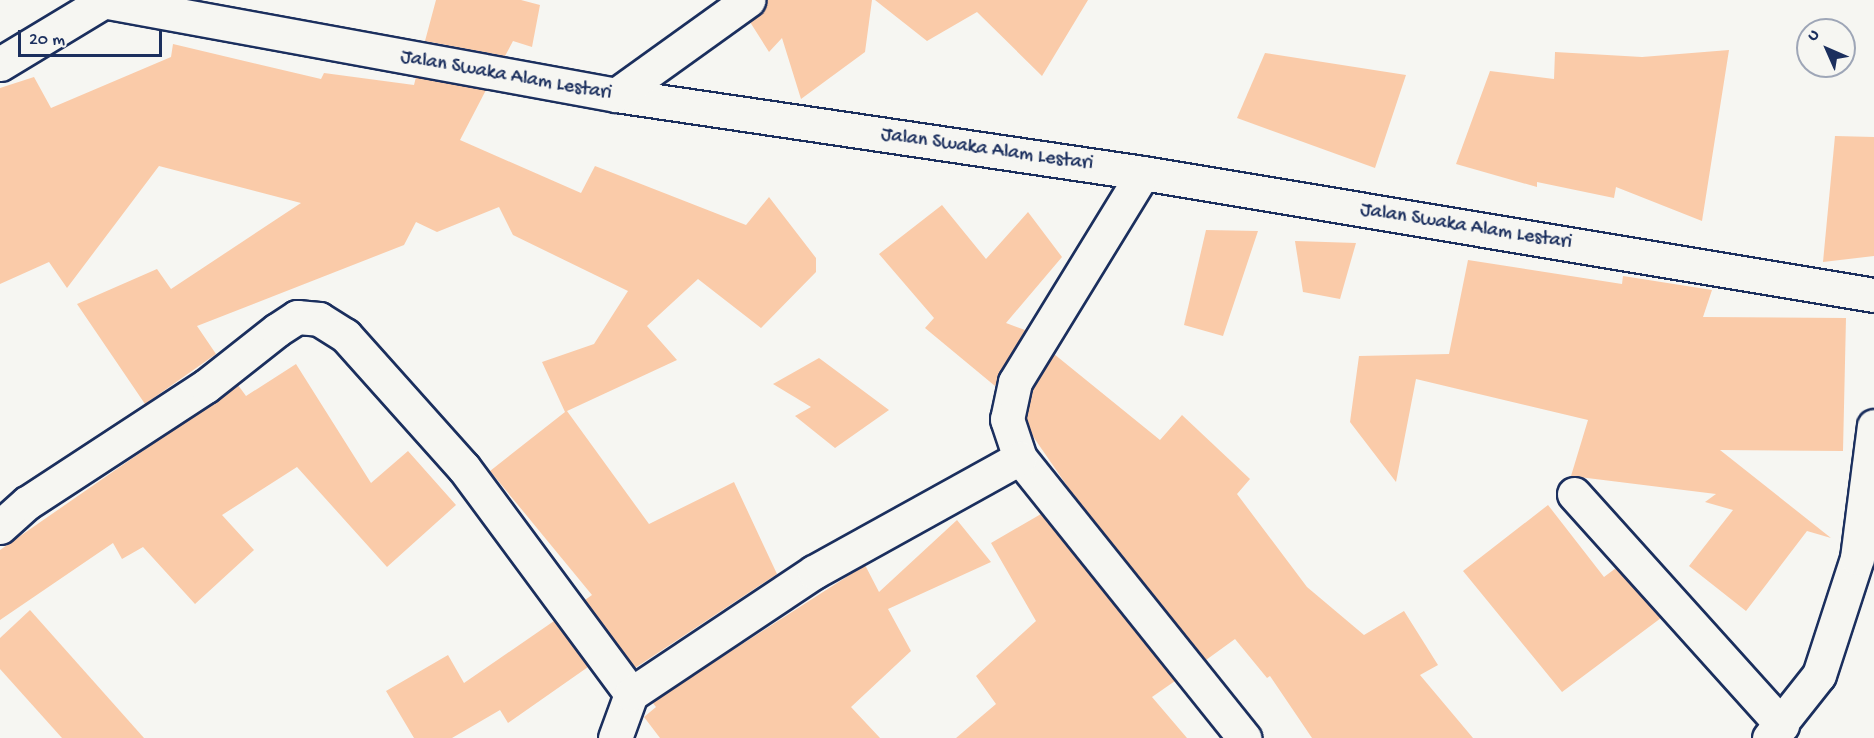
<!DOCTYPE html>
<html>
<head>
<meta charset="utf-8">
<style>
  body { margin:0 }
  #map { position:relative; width:1874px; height:738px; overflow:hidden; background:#f6f6f2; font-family:"Gochi Hand",sans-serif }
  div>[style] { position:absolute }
  .building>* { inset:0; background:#facba9 }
  .roads { filter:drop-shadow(2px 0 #1b2f5e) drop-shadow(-2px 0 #1b2f5e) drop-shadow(0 2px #1b2f5e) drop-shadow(0 -2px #1b2f5e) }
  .street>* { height:33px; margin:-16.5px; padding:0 16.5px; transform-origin:16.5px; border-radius:16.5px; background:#f6f6f2 }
  .secondary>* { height:33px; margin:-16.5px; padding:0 16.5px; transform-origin:16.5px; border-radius:16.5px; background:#f6f6f2 }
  span { translate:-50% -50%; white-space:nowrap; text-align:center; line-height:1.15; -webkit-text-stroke:6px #f6f6f2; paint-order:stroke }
  .street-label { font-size:20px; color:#1b2f5e }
  .north { position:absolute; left:1796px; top:18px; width:60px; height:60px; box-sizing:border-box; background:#f6f6f2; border:2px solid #9ea6b7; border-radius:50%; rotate:315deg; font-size:16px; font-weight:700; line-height:24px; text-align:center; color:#1b2f5e }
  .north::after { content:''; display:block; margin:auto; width:21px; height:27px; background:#1b2f5e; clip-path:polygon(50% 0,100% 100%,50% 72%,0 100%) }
  .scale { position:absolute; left:18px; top:30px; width:144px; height:27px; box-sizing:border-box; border:3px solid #1b2f5e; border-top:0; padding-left:8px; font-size:18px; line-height:21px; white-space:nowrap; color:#1b2f5e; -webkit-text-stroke:4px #f6f6f2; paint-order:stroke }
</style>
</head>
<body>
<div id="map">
  <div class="building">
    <div style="clip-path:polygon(436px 0,521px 0,540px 5px,532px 47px,513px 41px,505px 56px,425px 41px)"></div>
    <div style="clip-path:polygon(766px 0,872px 0,865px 52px,801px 99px,782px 38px,769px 52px,750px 22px,765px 8px)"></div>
    <div style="clip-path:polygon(875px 0,1088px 0,1042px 76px,977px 12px,927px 41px)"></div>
    <div style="clip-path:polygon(173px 44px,321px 79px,324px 73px,414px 85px,416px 77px,486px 90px,460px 140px,581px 193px,595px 166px,746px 225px,769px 197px,816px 258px,816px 272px,761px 328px,698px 279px,647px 326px,677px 360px,567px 411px,649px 524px,734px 482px,777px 574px,635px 668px,585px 600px,592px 595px,490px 471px,565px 412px,542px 362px,594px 344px,628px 291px,513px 235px,499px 207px,437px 232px,416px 222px,404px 245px,197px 326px,216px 354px,145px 404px,77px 304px,157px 269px,171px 289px,301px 203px,159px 166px,67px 288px,49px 262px,0 284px,0 88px,34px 77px,51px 108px,171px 57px)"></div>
    <div style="clip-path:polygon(1729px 50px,1702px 221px,1616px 187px,1614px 198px,1537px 182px,1537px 187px,1456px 164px,1490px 71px,1554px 79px,1555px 52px,1642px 57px)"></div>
    <div style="clip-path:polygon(1265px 53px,1406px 75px,1375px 168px,1237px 118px)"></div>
    <div style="clip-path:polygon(1835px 136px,1874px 137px,1874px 256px,1823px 262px)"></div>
    <div style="clip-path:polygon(942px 205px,986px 259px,1028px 212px,1062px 257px,1006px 323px,1025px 330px,995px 386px,925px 328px,934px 318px,879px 254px)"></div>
    <div style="clip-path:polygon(1206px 230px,1258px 231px,1223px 336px,1184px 325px)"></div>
    <div style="clip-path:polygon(1295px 241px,1356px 243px,1340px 299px,1303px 292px)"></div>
    <div style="clip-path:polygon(1468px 260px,1622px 284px,1623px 276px,1712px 290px,1703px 317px,1846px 318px,1843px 451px,1720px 450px,1831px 538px,1807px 531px,1746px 611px,1689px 566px,1733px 510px,1705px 502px,1716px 494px,1571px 476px,1588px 420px,1416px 379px,1396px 482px,1350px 422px,1359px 356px,1449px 354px)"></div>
    <div style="clip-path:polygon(1054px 354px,1160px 440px,1182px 415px,1250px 479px,1237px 494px,1307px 587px,1364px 635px,1404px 611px,1438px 665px,1420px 675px,1473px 738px,1312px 738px,1270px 676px,1267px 678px,1235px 639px,1206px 660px,1072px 493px,1032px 435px,1026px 418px,1033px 389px)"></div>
    <div style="clip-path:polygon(819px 358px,889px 410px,835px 448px,795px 416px,811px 407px,773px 384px)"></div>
    <div style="clip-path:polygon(296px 364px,371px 483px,408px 451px,456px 505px,387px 567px,297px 467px,222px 515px,254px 550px,195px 604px,143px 547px,122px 559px,113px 543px,0 620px,0 550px,238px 385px,246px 396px)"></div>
    <div style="clip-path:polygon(1548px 505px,1604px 577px,1616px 568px,1661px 618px,1562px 692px,1463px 571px)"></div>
    <div style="clip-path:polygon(1041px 514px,1175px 681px,1152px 697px,1187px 738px,956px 738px,996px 704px,976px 676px,1036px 621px,991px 543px)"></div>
    <div style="clip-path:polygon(957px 520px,991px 562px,888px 609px,911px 651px,851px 707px,880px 738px,660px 738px,644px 717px,656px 707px,652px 702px,865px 565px,879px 592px)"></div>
    <div style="clip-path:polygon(30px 610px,144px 738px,62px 738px,0 669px,0 638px)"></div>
    <div style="clip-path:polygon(554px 621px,588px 667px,508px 723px,500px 710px,452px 738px,414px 738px,386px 691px,448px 655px,464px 683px)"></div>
  </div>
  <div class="roads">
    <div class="street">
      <div style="left:97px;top:0;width:528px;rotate:10.37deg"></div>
      <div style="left:616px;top:95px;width:533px;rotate:8.42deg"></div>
      <div style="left:1143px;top:173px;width:741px;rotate:9.48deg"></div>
      <div style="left:616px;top:95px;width:163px;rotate:-35.7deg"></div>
      <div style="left:1143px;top:173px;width:245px;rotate:121.5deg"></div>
      <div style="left:1015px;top:382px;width:38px;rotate:102deg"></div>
      <div style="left:1007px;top:419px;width:41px;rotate:71.6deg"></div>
      <div style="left:1020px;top:458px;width:359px;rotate:51.3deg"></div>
      <div style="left:1574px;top:494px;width:311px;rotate:48deg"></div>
      <div style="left:0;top:527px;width:36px;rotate:-42deg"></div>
      <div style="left:27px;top:503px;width:214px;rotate:-33.2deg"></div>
      <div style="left:206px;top:386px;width:90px;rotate:-38.3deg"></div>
      <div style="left:277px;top:330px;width:24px;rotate:-33deg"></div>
      <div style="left:297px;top:317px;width:22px;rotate:5deg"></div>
      <div style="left:319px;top:319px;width:31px;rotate:32deg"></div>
      <div style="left:345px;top:335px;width:178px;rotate:48.2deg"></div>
      <div style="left:464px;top:468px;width:281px;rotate:53.5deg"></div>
      <div style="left:615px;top:738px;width:47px;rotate:-70deg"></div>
      <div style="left:631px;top:694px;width:220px;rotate:-33.7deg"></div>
      <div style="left:814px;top:572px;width:235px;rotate:-29deg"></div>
      <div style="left:1769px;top:738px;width:80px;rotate:-51.6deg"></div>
      <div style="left:1819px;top:675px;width:123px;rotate:-72deg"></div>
      <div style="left:1857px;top:558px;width:133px;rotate:-82.7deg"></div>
    </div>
    <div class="secondary">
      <div style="left:0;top:64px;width:124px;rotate:-31.1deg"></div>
    </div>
  </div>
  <div class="street-label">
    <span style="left:506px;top:76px;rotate:10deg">Jalan Swaka Alam Lestari</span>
    <span style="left:987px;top:150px;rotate:8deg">Jalan Swaka Alam Lestari</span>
    <span style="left:1466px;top:227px;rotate:9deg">Jalan Swaka Alam Lestari</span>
  </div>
  <div class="north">U</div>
  <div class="scale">20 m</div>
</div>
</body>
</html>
